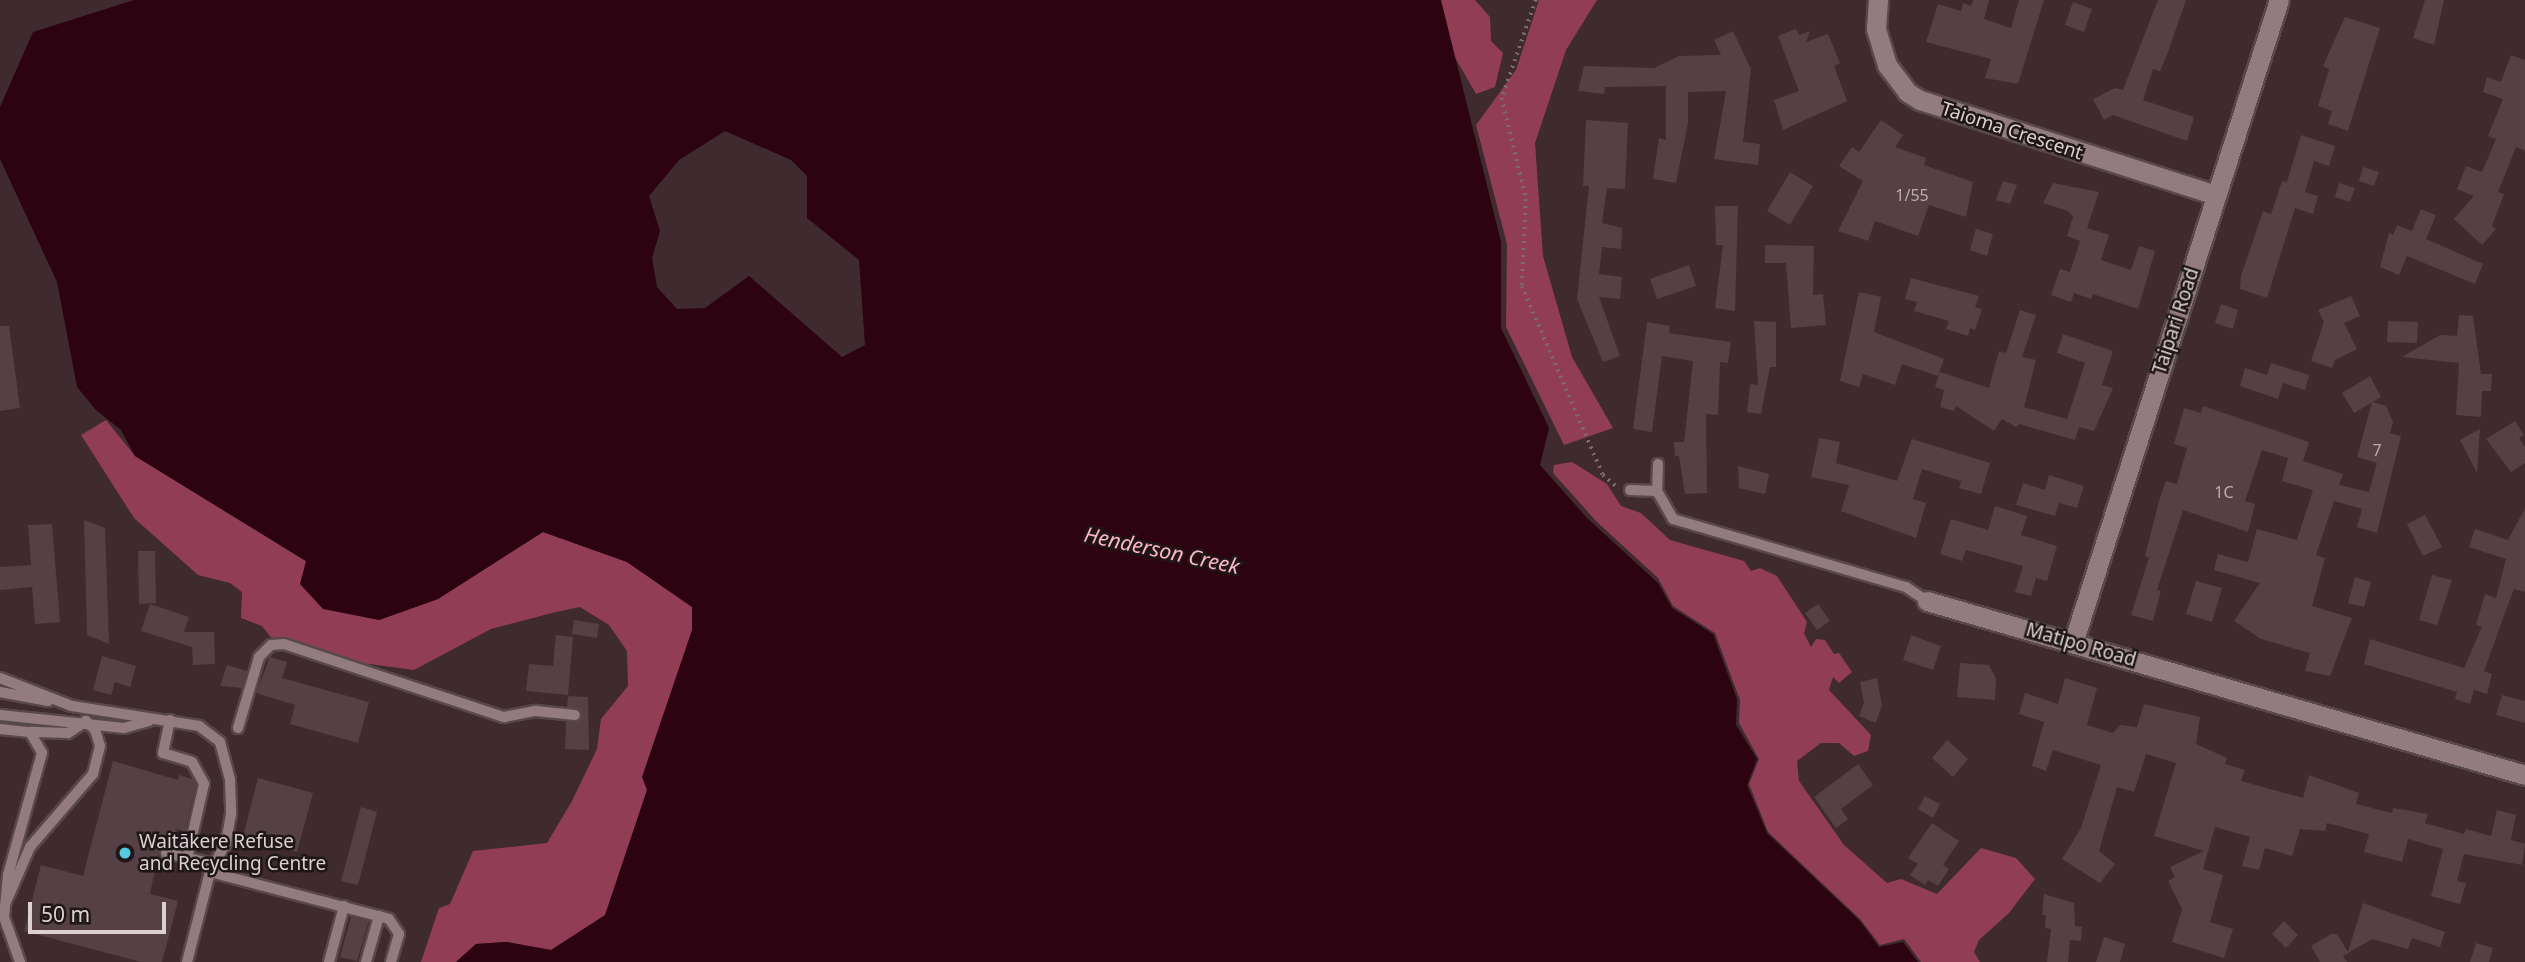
<!DOCTYPE html>
<html>
<head>
<meta charset="utf-8">
<style>
  body { margin:0 }
  #map { position:relative; width:2525px; height:962px; overflow:hidden; background:#3e2a2f; font-family:"Noto Sans",sans-serif }
  div>[style] { position:absolute }
  .forest>* { inset:0; background:#923d56 }
  .water>* { inset:0; background:#2d0311 }
  .building>* { inset:0; background:#554045 }
  .path>* { height:3.5px; margin-top:-1.75px; transform-origin:0; background:repeating-linear-gradient(90deg,#7b6a6e 0 2px,transparent 0 7px) }
  .roads { filter:drop-shadow(2px 0 #58484b) drop-shadow(-2px 0 #58484b) drop-shadow(0 2px #58484b) drop-shadow(0 -2px #58484b) }
  .lane>* { height:10px; margin:-5px; padding:0 5px; transform-origin:5px; border-radius:5px; background:#937c81 }
  .street>* { height:19px; margin:-9.5px; padding:0 9.5px; transform-origin:9.5px; border-radius:9.5px; background:#937c81 }
  .dots>* { width:19px; height:19px; translate:-50% -50%; box-sizing:border-box; border:4px solid #1f1618; border-radius:50% }
  span { translate:-50% -50%; white-space:nowrap; text-align:center; line-height:1.15; -webkit-text-stroke:5px #1f1618; paint-order:stroke }
  .number-label { font-size:16px; color:#bbacaf }
  .number-label span { -webkit-text-stroke-width:0 }
  .street-label { font-size:19px; color:#ddd0d2 }
  .poi-label { font-size:19px; color:#ddd0d2 }
  .left { translate:0 -50%; text-align:left }
  .water-label { font-size:21px; color:#feb4c5; font-style:italic }
  .scale { position:absolute; left:28px; top:902px; width:138px; height:32px; box-sizing:border-box; border:4px solid #ddd0d2; border-top:0; padding-left:9px; font-size:21px; line-height:24px; white-space:nowrap; color:#ddd0d2; -webkit-text-stroke:5px #1f1618; paint-order:stroke }
</style>
</head>
<body>
<div id="map">
  <div class="forest">
    <div style="clip-path:polygon(1422px 0,1475px 0,1490px 17px,1491px 41px,1503px 53px,1495px 87px,1476px 94px)"></div>
    <div style="clip-path:polygon(1539px 0,1597px 0,1566px 50px,1535px 143px,1543px 256px,1572px 357px,1613px 428px,1564px 445px,1506px 327px,1507px 244px,1476px 125px,1516px 70px)"></div>
    <div style="clip-path:polygon(106px 420px,135px 456px,307px 562px,379px 620px,438px 599px,543px 532px,627px 562px,692px 607px,692px 630px,647px 790px,605px 916px,551px 950px,506px 942px,476px 944px,456px 962px,421px 962px,439px 908px,450px 904px,473px 851px,547px 843px,572px 801px,597px 749px,601px 719px,628px 686px,627px 651px,609px 625px,580px 607px,556px 612px,491px 629px,414px 670px,294px 654px,277px 645px,262px 626px,241px 618px,242px 592px,230px 583px,198px 575px,134px 518px,81px 435px)"></div>
    <div style="clip-path:polygon(1572px 462px,1607px 484px,1621px 506px,1641px 513px,1670px 540px,1744px 561px,1751px 571px,1760px 568px,1777px 576px,1807px 622px,1804px 633px,1811px 647px,1816px 639px,1825px 640px,1834px 654px,1839px 653px,1852px 672px,1839px 683px,1833px 677px,1829px 690px,1871px 735px,1868px 751px,1854px 756px,1839px 743px,1821px 743px,1797px 761px,1799px 781px,1844px 845px,1887px 883px,1901px 879px,1937px 894px,1981px 848px,2016px 858px,2035px 879px,2009px 913px,1979px 940px,1974px 952px,1980px 962px,1921px 962px,1904px 939px,1880px 945px,1860px 919px,1768px 832px,1749px 784px,1759px 759px,1739px 723px,1740px 700px,1715px 633px,1673px 606px,1658px 578px,1597px 522px,1553px 473px,1554px 465px)"></div>
  </div>
  <div class="water">
    <div style="clip-path:polygon(evenodd,134px 0,1441px 0,1501px 242px,1501px 328px,1549px 428px,1540px 465px,1587px 518px,1658px 583px,1672px 608px,1713px 634px,1737px 699px,1736px 725px,1757px 759px,1747px 785px,1767px 833px,1860px 921px,1879px 947px,1903px 942px,1918px 962px,456px 962px,476px 944px,506px 942px,551px 950px,605px 915px,647px 790px,642px 777px,692px 630px,692px 607px,627px 562px,543px 532px,438px 599px,379px 620px,323px 609px,300px 584px,306px 561px,135px 456px,121px 430px,96px 410px,77px 387px,57px 282px,0 159px,0 107px,33px 32px,134px 0,725px 131px,791px 160px,807px 176px,807px 218px,859px 260px,865px 345px,842px 357px,749px 276px,705px 308px,677px 309px,657px 287px,652px 258px,660px 231px,649px 196px,679px 160px,725px 131px)"></div>
  </div>
  <div class="building">
    <div style="clip-path:polygon(1973px 0,1989px 0,1984px 19px,2011px 28px,2019px 0,2044px 0,2018px 84px,1985px 78px,1991px 59px,1926px 42px,1938px 4px,1961px 11px,1963px 3px,1971px 6px)"></div>
    <div style="clip-path:polygon(2158px 0,2186px 0,2168px 52px,2160px 71px,2153px 69px,2143px 100px,2194px 117px,2187px 141px,2113px 115px,2104px 120px,2093px 99px,2115px 88px,2123px 90px)"></div>
    <div style="clip-path:polygon(2425px 0,2444px 0,2434px 45px,2413px 38px)"></div>
    <div style="clip-path:polygon(2073px 2px,2092px 9px,2084px 32px,2065px 25px)"></div>
    <div style="clip-path:polygon(2345px 17px,2380px 28px,2348px 131px,2328px 124px,2332px 111px,2318px 106px,2329px 69px,2323px 66px)"></div>
    <div style="clip-path:polygon(1796px 29px,1799px 35px,1810px 31px,1806px 42px,1828px 34px,1840px 63px,1834px 66px,1847px 101px,1783px 130px,1774px 100px,1799px 91px,1778px 36px)"></div>
    <div style="clip-path:polygon(1733px 31px,1751px 69px,1743px 142px,1760px 144px,1758px 165px,1714px 159px,1726px 91px,1688px 92px,1688px 123px,1676px 183px,1653px 179px,1659px 138px,1666px 140px,1666px 86px,1605px 87px,1604px 94px,1578px 91px,1584px 66px,1654px 68px,1679px 56px,1721px 55px,1714px 40px)"></div>
    <div style="clip-path:polygon(2511px 55px,2525px 60px,2525px 151px,2516px 147px,2498px 192px,2504px 194px,2492px 226px,2496px 229px,2482px 245px,2454px 219px,2474px 196px,2457px 189px,2466px 166px,2482px 172px,2496px 139px,2488px 136px,2503px 99px,2483px 92px,2487px 77px,2501px 82px)"></div>
    <div style="clip-path:polygon(1586px 120px,1628px 123px,1625px 189px,1607px 188px,1602px 223px,1622px 228px,1621px 249px,1602px 247px,1599px 274px,1622px 277px,1620px 299px,1599px 297px,1620px 356px,1603px 362px,1577px 299px,1589px 186px,1583px 186px)"></div>
    <div style="clip-path:polygon(1881px 120px,1903px 135px,1895px 147px,1926px 158px,1924px 165px,1973px 182px,1966px 217px,1929px 205px,1918px 236px,1875px 221px,1868px 241px,1838px 231px,1863px 181px,1839px 166px,1852px 147px,1859px 152px)"></div>
    <div style="clip-path:polygon(2301px 135px,2335px 146px,2329px 166px,2314px 161px,2305px 192px,2318px 196px,2313px 214px,2295px 208px,2267px 298px,2240px 289px,2241px 276px,2263px 211px,2271px 214px,2282px 181px,2287px 182px)"></div>
    <div style="clip-path:polygon(2363px 167px,2379px 172px,2374px 186px,2359px 181px)"></div>
    <div style="clip-path:polygon(1790px 172px,1813px 186px,1790px 225px,1767px 211px)"></div>
    <div style="clip-path:polygon(2003px 181px,2017px 185px,2010px 204px,1996px 200px)"></div>
    <div style="clip-path:polygon(2053px 183px,2099px 192px,2087px 228px,2109px 235px,2101px 260px,2131px 270px,2139px 246px,2155px 251px,2138px 309px,2093px 294px,2091px 299px,2074px 293px,2071px 302px,2051px 295px,2060px 269px,2070px 272px,2080px 241px,2067px 236px,2073px 217px,2068px 211px,2043px 203px)"></div>
    <div style="clip-path:polygon(2339px 183px,2355px 188px,2350px 202px,2335px 197px)"></div>
    <div style="clip-path:polygon(1715px 206px,1738px 206px,1735px 311px,1715px 308px,1723px 245px,1716px 245px)"></div>
    <div style="clip-path:polygon(2421px 209px,2436px 215px,2426px 239px,2483px 264px,2475px 284px,2407px 256px,2399px 275px,2380px 267px,2389px 233px,2393px 235px,2397px 225px,2412px 231px)"></div>
    <div style="clip-path:polygon(1976px 229px,1993px 234px,1987px 256px,1970px 250px)"></div>
    <div style="clip-path:polygon(1765px 245px,1814px 246px,1813px 295px,1823px 294px,1826px 325px,1791px 328px,1786px 263px,1765px 263px)"></div>
    <div style="clip-path:polygon(1689px 265px,1696px 286px,1657px 299px,1650px 279px)"></div>
    <div style="clip-path:polygon(1911px 278px,1979px 296px,1975px 307px,1982px 309px,1975px 330px,1970px 328px,1968px 336px,1946px 329px,1949px 321px,1914px 311px,1917px 302px,1905px 299px)"></div>
    <div style="clip-path:polygon(1859px 292px,1881px 297px,1874px 332px,1944px 359px,1938px 376px,1902px 364px,1895px 385px,1863px 374px,1859px 387px,1840px 381px)"></div>
    <div style="clip-path:polygon(2351px 296px,2360px 316px,2344px 323px,2357px 349px,2335px 360px,2332px 368px,2311px 361px,2324px 322px,2318px 310px)"></div>
    <div style="clip-path:polygon(2221px 304px,2238px 310px,2233px 329px,2215px 323px)"></div>
    <div style="clip-path:polygon(2020px 310px,2036px 315px,2022px 357px,2036px 360px,2024px 407px,2067px 419px,2085px 363px,2057px 353px,2063px 334px,2113px 351px,2102px 385px,2113px 388px,2094px 431px,2079px 427px,2075px 440px,2019px 424px,2016px 427px,2002px 419px,1994px 431px,1956px 406px,1954px 411px,1940px 407px,1944px 390px,1935px 387px,1940px 372px,1989px 388px,1999px 351px,2006px 353px)"></div>
    <div style="clip-path:polygon(2459px 315px,2473px 316px,2481px 374px,2492px 374px,2491px 391px,2482px 391px,2481px 417px,2456px 415px,2459px 363px,2402px 357px,2440px 335px,2457px 336px)"></div>
    <div style="clip-path:polygon(1754px 321px,1776px 322px,1776px 367px,1770px 367px,1761px 414px,1747px 412px,1750px 384px,1758px 385px)"></div>
    <div style="clip-path:polygon(2388px 321px,2418px 322px,2417px 343px,2387px 342px)"></div>
    <div style="clip-path:polygon(1647px 322px,1670px 326px,1669px 333px,1731px 342px,1728px 363px,1720px 362px,1718px 415px,1706px 414px,1707px 493px,1685px 494px,1679px 456px,1675px 456px,1674px 442px,1684px 442px,1693px 361px,1662px 356px,1652px 432px,1633px 429px)"></div>
    <div style="clip-path:polygon(0 326px,9px 326px,20px 408px,0 411px)"></div>
    <div style="clip-path:polygon(2271px 363px,2309px 375px,2305px 390px,2283px 383px,2278px 399px,2240px 386px,2245px 368px,2267px 375px)"></div>
    <div style="clip-path:polygon(2370px 376px,2381px 397px,2354px 413px,2342px 393px)"></div>
    <div style="clip-path:polygon(2372px 402px,2386px 406px,2393px 422px,2390px 433px,2401px 436px,2377px 533px,2357px 527px,2362px 509px,2334px 501px,2316px 555px,2325px 558px,2312px 606px,2352px 618px,2330px 676px,2305px 671px,2310px 653px,2261px 639px,2234px 621px,2260px 583px,2214px 570px,2218px 554px,2248px 562px,2257px 529px,2297px 540px,2313px 490px,2282px 481px,2288px 458px,2262px 450px,2245px 501px,2255px 504px,2248px 532px,2183px 510px,2157px 590px,2161px 591px,2153px 621px,2131px 615px,2149px 558px,2145px 556px,2159px 501px,2166px 481px,2177px 484px,2187px 448px,2174px 444px,2184px 408px,2201px 413px,2203px 406px,2309px 442px,2303px 461px,2343px 474px,2339px 485px,2369px 492px,2377px 463px,2357px 457px)"></div>
    <div style="clip-path:polygon(2515px 421px,2524px 435px,2519px 438px,2525px 447px,2525px 463px,2511px 472px,2486px 439px)"></div>
    <div style="clip-path:polygon(2480px 429px,2477px 473px,2460px 440px)"></div>
    <div style="clip-path:polygon(1819px 438px,1840px 442px,1836px 463px,1897px 481px,1912px 439px,1990px 463px,1981px 494px,1959px 488px,1961px 481px,1922px 469px,1913px 499px,1926px 503px,1916px 538px,1841px 511px,1849px 485px,1811px 477px)"></div>
    <div style="clip-path:polygon(1738px 466px,1769px 474px,1765px 494px,1739px 488px)"></div>
    <div style="clip-path:polygon(2049px 475px,2084px 486px,2077px 508px,2059px 503px,2055px 516px,2016px 505px,2023px 483px,2045px 490px)"></div>
    <div style="clip-path:polygon(1995px 506px,2027px 516px,2021px 535px,2057px 546px,2047px 581px,2036px 578px,2031px 596px,2015px 592px,2023px 566px,1966px 550px,1962px 561px,1940px 554px,1951px 519px,1988px 530px)"></div>
    <div style="clip-path:polygon(2525px 508px,2525px 592px,2514px 589px,2505px 613px,2484px 671px,2492px 674px,2487px 694px,2474px 690px,2470px 704px,2455px 699px,2457px 692px,2364px 664px,2370px 639px,2464px 668px,2482px 627px,2476px 625px,2485px 594px,2496px 598px,2506px 559px,2469px 547px,2475px 529px,2508px 540px)"></div>
    <div style="clip-path:polygon(2425px 515px,2442px 547px,2423px 556px,2407px 524px)"></div>
    <div style="clip-path:polygon(84px 520px,105px 528px,109px 644px,87px 635px)"></div>
    <div style="clip-path:polygon(52px 524px,60px 622px,35px 624px,32px 587px,0 590px,0 567px,31px 565px,28px 525px)"></div>
    <div style="clip-path:polygon(138px 551px,155px 551px,156px 603px,139px 604px)"></div>
    <div style="clip-path:polygon(2432px 575px,2452px 580px,2437px 625px,2419px 620px)"></div>
    <div style="clip-path:polygon(2355px 577px,2371px 582px,2364px 607px,2348px 603px)"></div>
    <div style="clip-path:polygon(2196px 581px,2222px 588px,2212px 622px,2186px 614px)"></div>
    <div style="clip-path:polygon(150px 604px,189px 617px,184px 632px,214px 632px,215px 664px,193px 665px,192px 647px,141px 631px)"></div>
    <div style="clip-path:polygon(1818px 604px,1830px 621px,1817px 630px,1805px 613px)"></div>
    <div style="clip-path:polygon(574px 620px,599px 624px,597px 638px,572px 634px)"></div>
    <div style="clip-path:polygon(556px 635px,573px 637px,568px 695px,526px 691px,529px 664px,553px 666px)"></div>
    <div style="clip-path:polygon(1911px 635px,1941px 646px,1933px 670px,1903px 660px)"></div>
    <div style="clip-path:polygon(102px 656px,136px 666px,130px 687px,115px 682px,111px 695px,93px 690px)"></div>
    <div style="clip-path:polygon(270px 657px,287px 662px,282px 678px,369px 702px,358px 743px,290px 724px,295px 705px,256px 693px)"></div>
    <div style="clip-path:polygon(1960px 663px,1989px 665px,1996px 679px,1995px 700px,1957px 697px)"></div>
    <div style="clip-path:polygon(227px 665px,247px 671px,242px 688px,220px 686px)"></div>
    <div style="clip-path:polygon(1877px 678px,1882px 705px,1876px 723px,1859px 716px,1864px 703px,1860px 682px)"></div>
    <div style="clip-path:polygon(2065px 678px,2097px 688px,2087px 725px,2113px 733px,2120px 725px,2137px 727px,2144px 704px,2200px 717px,2196px 744px,2227px 758px,2225px 764px,2245px 770px,2241px 781px,2303px 798px,2309px 775px,2359px 793px,2356px 804px,2392px 813px,2393px 808px,2428px 814px,2425px 823px,2464px 834px,2466px 829px,2491px 836px,2497px 810px,2516px 815px,2511px 840px,2525px 844px,2522px 865px,2464px 854px,2457px 881px,2466px 883px,2460px 904px,2431px 896px,2443px 849px,2408px 839px,2402px 862px,2364px 852px,2369px 834px,2327px 823px,2325px 831px,2300px 829px,2292px 856px,2265px 848px,2259px 870px,2242px 866px,2250px 837px,2215px 827px,2203px 869px,2223px 875px,2210px 922px,2233px 929px,2224px 958px,2172px 942px,2182px 909px,2168px 881px,2175px 877px,2170px 867px,2204px 851px,2154px 836px,2176px 763px,2146px 754px,2134px 792px,2117px 787px,2099px 851px,2115px 864px,2100px 883px,2062px 859px,2081px 828px,2101px 765px,2053px 750px,2046px 771px,2032px 766px,2044px 722px,2019px 714px,2025px 693px,2058px 704px)"></div>
    <div style="clip-path:polygon(2502px 695px,2525px 701px,2525px 723px,2496px 715px)"></div>
    <div style="clip-path:polygon(568px 696px,588px 697px,589px 750px,565px 749px,566px 722px,577px 722px,582px 715px,579px 709px,567px 707px)"></div>
    <div style="clip-path:polygon(1947px 740px,1968px 759px,1953px 777px,1932px 758px)"></div>
    <div style="clip-path:polygon(113px 761px,178px 780px,179px 775px,193px 779px,196px 785px,185px 832px,177px 829px,174px 841px,165px 839px,159px 851px,150px 894px,178px 901px,162px 962px,141px 962px,24px 931px,41px 865px,83px 876px)"></div>
    <div style="clip-path:polygon(1858px 764px,1873px 785px,1841px 809px,1848px 819px,1836px 828px,1814px 797px)"></div>
    <div style="clip-path:polygon(258px 778px,313px 793px,297px 852px,243px 837px)"></div>
    <div style="clip-path:polygon(1925px 796px,1940px 804px,1933px 818px,1918px 809px)"></div>
    <div style="clip-path:polygon(361px 807px,377px 812px,358px 885px,341px 881px)"></div>
    <div style="clip-path:polygon(1932px 823px,1959px 841px,1943px 865px,1949px 869px,1938px 886px,1928px 880px,1925px 885px,1910px 875px,1918px 864px,1908px 858px)"></div>
    <div style="clip-path:polygon(2044px 894px,2074px 903px,2075px 926px,2082px 927px,2081px 941px,2070px 940px,2068px 962px,2047px 962px,2051px 929px,2045px 928px,2046px 915px,2042px 915px)"></div>
    <div style="clip-path:polygon(2363px 903px,2445px 932px,2440px 947px,2412px 938px,2408px 949px,2372px 939px,2343px 956px,2347px 962px,2320px 962px,2311px 946px,2331px 934px,2337px 934px,2348px 952px)"></div>
    <div style="clip-path:polygon(351px 917px,369px 921px,357px 961px,340px 957px)"></div>
    <div style="clip-path:polygon(2284px 921px,2298px 935px,2286px 948px,2272px 934px)"></div>
    <div style="clip-path:polygon(2104px 937px,2125px 944px,2120px 962px,2096px 962px)"></div>
    <div style="clip-path:polygon(2476px 943px,2493px 948px,2489px 962px,2470px 962px)"></div>
  </div>
  <div class="path">
    <div style="left:1536px;top:0;width:104px;rotate:109.1deg"></div>
    <div style="left:1502px;top:98px;width:104px;rotate:76.6deg"></div>
    <div style="left:1526px;top:199px;width:87px;rotate:92.6deg"></div>
    <div style="left:1522px;top:286px;width:206px;rotate:66.8deg"></div>
    <div style="left:1603px;top:475px;width:20px;rotate:41deg"></div>
  </div>
  <div class="roads">
    <div class="lane">
      <div style="left:1658px;top:464px;width:27px;rotate:92deg"></div>
      <div style="left:1657px;top:491px;width:32px;rotate:60deg"></div>
      <div style="left:1673px;top:519px;width:243px;rotate:16.3deg"></div>
      <div style="left:1906px;top:587px;width:25px;rotate:34deg"></div>
      <div style="left:1630px;top:490px;width:27px;rotate:2deg"></div>
      <div style="left:0;top:678px;width:77px;rotate:21.3deg"></div>
      <div style="left:72px;top:706px;width:129px;rotate:8.9deg"></div>
      <div style="left:199px;top:726px;width:26px;rotate:37deg"></div>
      <div style="left:220px;top:742px;width:39px;rotate:75deg"></div>
      <div style="left:230px;top:780px;width:34px;rotate:88deg"></div>
      <div style="left:231px;top:814px;width:29px;rotate:100deg"></div>
      <div style="left:226px;top:843px;width:33px;rotate:119deg"></div>
      <div style="left:210px;top:872px;width:93px;rotate:104.3deg"></div>
      <div style="left:0;top:692px;width:49px;rotate:10.6deg"></div>
      <div style="left:0;top:715px;width:125px;rotate:6deg"></div>
      <div style="left:124px;top:728px;width:26px;rotate:-16deg"></div>
      <div style="left:170px;top:720px;width:34px;rotate:102deg"></div>
      <div style="left:163px;top:753px;width:30px;rotate:17deg"></div>
      <div style="left:192px;top:762px;width:25px;rotate:61deg"></div>
      <div style="left:204px;top:784px;width:76px;rotate:102.9deg"></div>
      <div style="left:238px;top:728px;width:74px;rotate:-73.5deg"></div>
      <div style="left:259px;top:657px;width:17px;rotate:-45deg"></div>
      <div style="left:271px;top:645px;width:13px;rotate:-4deg"></div>
      <div style="left:284px;top:644px;width:232px;rotate:18.4deg"></div>
      <div style="left:504px;top:717px;width:33px;rotate:-11deg"></div>
      <div style="left:536px;top:711px;width:39px;rotate:6deg"></div>
      <div style="left:0;top:729px;width:30px;rotate:6deg"></div>
      <div style="left:30px;top:732px;width:24px;rotate:60deg"></div>
      <div style="left:42px;top:753px;width:127px;rotate:105.6deg"></div>
      <div style="left:8px;top:875px;width:42px;rotate:95.4deg"></div>
      <div style="left:4px;top:917px;width:48px;rotate:70.4deg"></div>
      <div style="left:166px;top:853px;width:49px;rotate:12.9deg"></div>
      <div style="left:210px;top:872px;width:185px;rotate:14.7deg"></div>
      <div style="left:389px;top:919px;width:18px;rotate:56deg"></div>
      <div style="left:399px;top:934px;width:29px;rotate:106deg"></div>
      <div style="left:6px;top:902px;width:60px;rotate:-66.4deg"></div>
      <div style="left:30px;top:847px;width:96px;rotate:-49.2deg"></div>
      <div style="left:93px;top:774px;width:29px;rotate:-76deg"></div>
      <div style="left:100px;top:746px;width:17px;rotate:-107deg"></div>
      <div style="left:95px;top:730px;width:13px;rotate:-135deg"></div>
      <div style="left:86px;top:721px;width:22px;rotate:146deg"></div>
      <div style="left:68px;top:733px;width:38px;rotate:-178deg"></div>
      <div style="left:329px;top:962px;width:58px;rotate:-75deg"></div>
      <div style="left:366px;top:962px;width:48px;rotate:-74.2deg"></div>
    </div>
    <div class="street">
      <div style="left:1878px;top:0;width:29px;rotate:94deg"></div>
      <div style="left:1876px;top:29px;width:38px;rotate:73deg"></div>
      <div style="left:1887px;top:65px;width:34px;rotate:53deg"></div>
      <div style="left:1907px;top:92px;width:15px;rotate:32deg"></div>
      <div style="left:1920px;top:100px;width:311px;rotate:17.8deg"></div>
      <div style="left:1927px;top:601px;width:623px;rotate:16.22deg"></div>
      <div style="left:2073px;top:643px;width:675px;rotate:-72.24deg"></div>
    </div>
  </div>
  <div class="dots">
    <div style="left:125px;top:853px;background:#57c9e2"></div>
  </div>
  <div class="number-label">
    <span style="left:1912px;top:195px">1/55</span>
    <span style="left:2377px;top:450px">7</span>
    <span style="left:2224px;top:492px">1C</span>
  </div>
  <div class="street-label">
    <span style="left:2012px;top:131px;rotate:18deg">Taioma Crescent</span>
    <span style="left:2176px;top:321px;rotate:-72deg">Taipari Road</span>
    <span style="left:2081px;top:645px;rotate:16deg">Matipo Road</span>
  </div>
  <div class="poi-label">
    <span class="left" style="left:139px;top:853px">Waitākere Refuse<br>and Recycling Centre</span>
  </div>
  <div class="water-label">
    <span style="left:1162px;top:550px;rotate:12deg">Henderson Creek</span>
  </div>
  <div class="scale">50 m</div>
</div>
</body>
</html>
